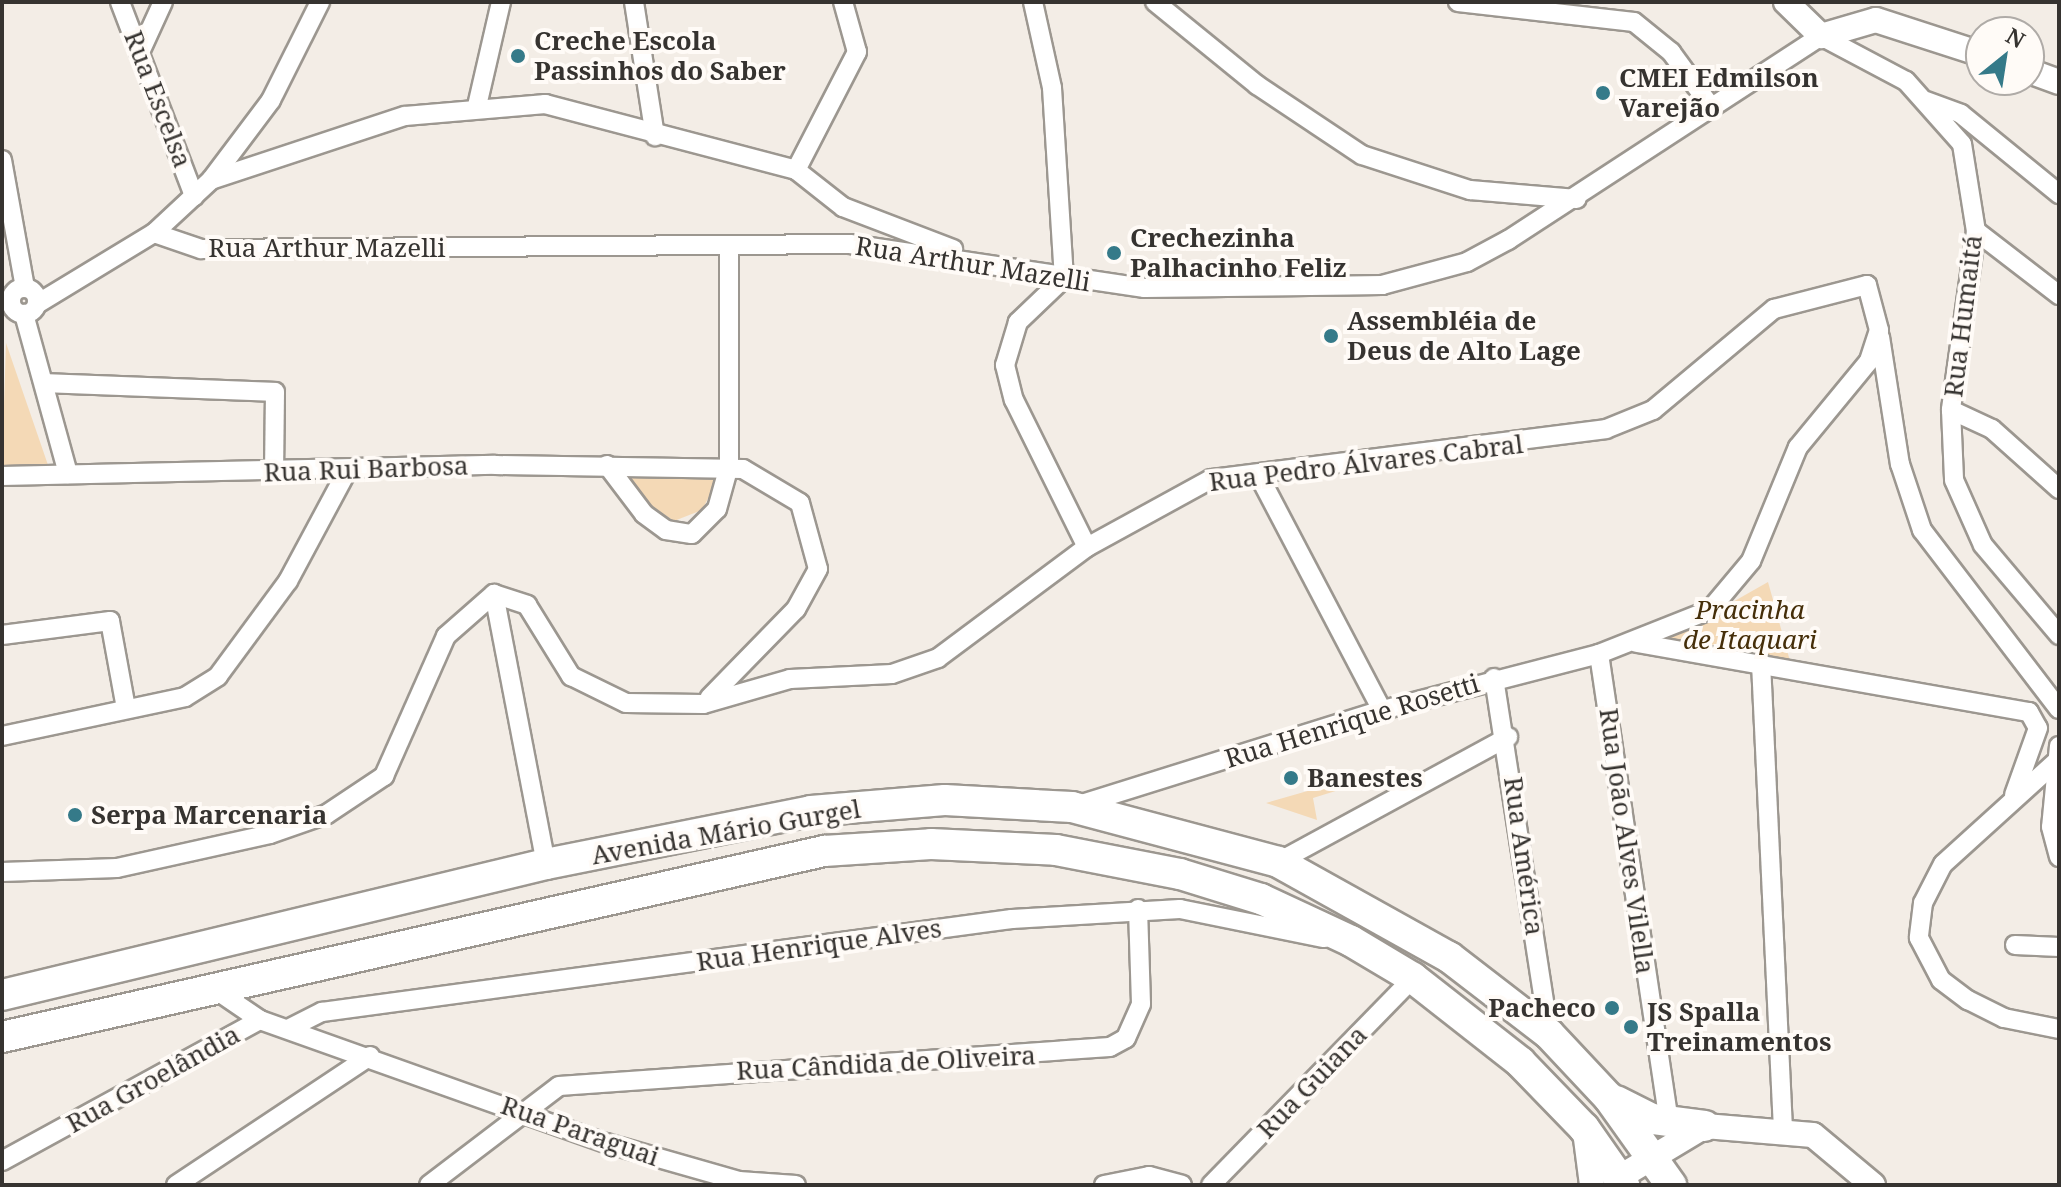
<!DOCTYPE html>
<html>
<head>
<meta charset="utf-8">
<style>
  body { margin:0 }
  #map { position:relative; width:2061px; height:1187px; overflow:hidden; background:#f3ede6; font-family:"Noto Serif",serif }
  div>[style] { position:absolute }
  .green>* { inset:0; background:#f4d9b6 }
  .roads { filter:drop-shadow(2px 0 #9c9790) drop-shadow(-2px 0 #9c9790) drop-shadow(0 2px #9c9790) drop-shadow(0 -2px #9c9790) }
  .minor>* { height:18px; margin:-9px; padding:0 9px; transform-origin:9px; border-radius:9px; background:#fff }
  .minor>.ring { margin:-9px; padding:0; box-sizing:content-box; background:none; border:18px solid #fff; border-radius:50% }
  .tertiary>* { height:24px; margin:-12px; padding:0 12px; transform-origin:12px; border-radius:12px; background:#fff }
  .primary>* { height:30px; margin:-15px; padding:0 15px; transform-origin:15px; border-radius:15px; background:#fff }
  .dots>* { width:22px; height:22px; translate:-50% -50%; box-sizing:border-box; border:4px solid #fffbf7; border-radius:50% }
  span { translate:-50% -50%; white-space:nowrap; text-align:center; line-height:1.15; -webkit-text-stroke:8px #fffbf7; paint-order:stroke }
  .poi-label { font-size:26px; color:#363330; font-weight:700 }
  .left { translate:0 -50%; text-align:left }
  .right { translate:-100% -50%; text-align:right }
  .street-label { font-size:26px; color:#363330 }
  .park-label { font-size:26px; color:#452e09; font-style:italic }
  .frame { position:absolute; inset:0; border:4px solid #363330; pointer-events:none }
  .north { position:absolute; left:1965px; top:16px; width:80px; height:80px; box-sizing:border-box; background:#fffbf7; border:2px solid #afaba7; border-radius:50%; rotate:30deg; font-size:22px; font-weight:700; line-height:32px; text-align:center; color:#363330 }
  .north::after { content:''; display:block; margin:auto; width:28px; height:36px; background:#357a89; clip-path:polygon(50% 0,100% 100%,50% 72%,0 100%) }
</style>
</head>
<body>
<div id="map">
  <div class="green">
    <div style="clip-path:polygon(6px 343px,48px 465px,2px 468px)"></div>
    <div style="clip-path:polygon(623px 472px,714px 474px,714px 487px,702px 510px,674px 521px,641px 499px)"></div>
    <div style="clip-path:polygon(1768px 582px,1790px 661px,1664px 641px)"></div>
    <div style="clip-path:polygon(1339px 782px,1342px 789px,1313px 798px,1317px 820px,1266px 803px)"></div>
  </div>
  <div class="roads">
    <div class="minor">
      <div style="left:120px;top:2px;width:208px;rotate:69.1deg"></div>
      <div style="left:634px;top:2px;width:136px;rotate:81.1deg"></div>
      <div style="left:1033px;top:2px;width:88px;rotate:77.5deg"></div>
      <div style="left:1052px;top:88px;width:190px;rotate:86.4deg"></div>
      <div style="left:1155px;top:2px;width:132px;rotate:39.1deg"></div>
      <div style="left:1257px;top:85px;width:126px;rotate:33.7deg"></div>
      <div style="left:1362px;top:155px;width:114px;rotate:18deg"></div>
      <div style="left:1470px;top:190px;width:107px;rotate:4.8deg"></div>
      <div style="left:1458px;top:2px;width:177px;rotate:6.5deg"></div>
      <div style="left:1634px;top:22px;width:48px;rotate:39deg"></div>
      <div style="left:1671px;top:52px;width:69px;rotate:53.8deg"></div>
      <div style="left:141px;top:50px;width:53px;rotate:-65.4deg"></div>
      <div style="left:1926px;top:101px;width:37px;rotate:20deg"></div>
      <div style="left:1961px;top:114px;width:127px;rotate:39.2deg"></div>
      <div style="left:477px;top:106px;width:107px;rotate:-77deg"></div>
      <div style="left:2px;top:160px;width:130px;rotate:79.8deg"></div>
      <div style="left:796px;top:170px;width:133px;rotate:-62.7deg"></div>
      <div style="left:857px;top:52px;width:52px;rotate:-105.6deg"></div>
      <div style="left:211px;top:180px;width:204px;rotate:-18.3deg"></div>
      <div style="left:405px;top:116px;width:141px;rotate:-4.9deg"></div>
      <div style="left:545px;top:104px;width:260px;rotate:14.7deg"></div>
      <div style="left:796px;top:170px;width:60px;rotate:38.2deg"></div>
      <div style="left:843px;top:207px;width:118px;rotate:20.9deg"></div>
      <div style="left:1976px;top:231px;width:105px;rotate:37.6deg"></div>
      <div style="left:154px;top:233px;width:50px;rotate:18.8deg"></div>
      <div style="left:201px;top:249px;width:649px;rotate:-0.44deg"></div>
      <div style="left:850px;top:244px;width:298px;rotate:8.5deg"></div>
      <div style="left:1145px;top:288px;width:237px;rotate:-0.7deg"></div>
      <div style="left:1382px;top:285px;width:88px;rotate:-15.1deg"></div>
      <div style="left:1467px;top:262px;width:47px;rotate:-28.2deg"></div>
      <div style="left:1508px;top:240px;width:374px;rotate:-33.1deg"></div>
      <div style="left:1821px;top:36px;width:96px;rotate:27.9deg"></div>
      <div style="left:1906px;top:81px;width:84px;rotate:48.4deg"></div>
      <div style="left:1962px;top:144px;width:88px;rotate:80.9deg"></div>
      <div style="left:1976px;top:231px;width:181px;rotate:98deg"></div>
      <div style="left:1951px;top:410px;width:70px;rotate:87.5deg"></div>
      <div style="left:1954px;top:480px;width:71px;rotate:66deg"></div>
      <div style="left:1983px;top:545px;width:118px;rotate:49.8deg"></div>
      <div style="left:1064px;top:278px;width:64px;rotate:136.3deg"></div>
      <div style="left:1018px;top:322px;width:45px;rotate:106.8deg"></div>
      <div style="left:1005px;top:365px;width:36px;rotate:76deg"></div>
      <div style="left:1014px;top:400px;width:164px;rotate:63.6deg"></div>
      <div class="ring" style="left:11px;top:288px;width:8px;height:8px"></div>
      <div style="left:37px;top:304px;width:137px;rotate:-31.3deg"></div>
      <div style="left:154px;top:233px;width:78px;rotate:-42.9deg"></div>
      <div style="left:211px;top:180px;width:100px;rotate:-53.1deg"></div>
      <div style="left:271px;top:100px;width:110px;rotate:-63.4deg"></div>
      <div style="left:24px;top:314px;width:166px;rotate:74.6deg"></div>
      <div style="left:1880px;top:337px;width:129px;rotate:81.1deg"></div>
      <div style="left:1900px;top:464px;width:70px;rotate:71.6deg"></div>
      <div style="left:1922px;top:530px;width:225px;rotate:52.6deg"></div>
      <div style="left:45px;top:383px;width:230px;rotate:2.2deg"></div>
      <div style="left:275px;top:392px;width:81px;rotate:90.7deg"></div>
      <div style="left:1951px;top:410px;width:45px;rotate:24.9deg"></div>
      <div style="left:1992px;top:429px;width:90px;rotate:41.8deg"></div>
      <div style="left:607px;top:465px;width:61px;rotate:52.9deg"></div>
      <div style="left:644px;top:514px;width:27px;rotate:36deg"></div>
      <div style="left:666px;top:530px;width:26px;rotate:9deg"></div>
      <div style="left:692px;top:534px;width:35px;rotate:-45deg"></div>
      <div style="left:717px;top:509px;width:45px;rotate:-74.4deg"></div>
      <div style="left:729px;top:466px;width:217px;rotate:-90deg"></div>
      <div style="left:1258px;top:474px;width:267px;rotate:62.3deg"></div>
      <div style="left:2px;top:476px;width:493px;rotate:-1.3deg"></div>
      <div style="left:495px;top:465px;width:248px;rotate:0.9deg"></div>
      <div style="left:743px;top:469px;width:66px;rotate:30.8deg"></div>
      <div style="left:800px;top:503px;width:68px;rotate:74.7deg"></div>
      <div style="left:818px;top:569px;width:46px;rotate:118.8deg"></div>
      <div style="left:796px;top:609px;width:124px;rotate:134.3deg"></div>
      <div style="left:494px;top:594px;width:275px;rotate:79.1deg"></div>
      <div style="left:2px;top:635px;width:109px;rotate:-7.4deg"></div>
      <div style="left:110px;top:621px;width:88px;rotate:79.6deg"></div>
      <div style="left:1637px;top:643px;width:398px;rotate:10deg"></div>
      <div style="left:2029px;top:712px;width:18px;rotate:61deg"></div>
      <div style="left:2038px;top:728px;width:71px;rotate:109.7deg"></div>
      <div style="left:1599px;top:654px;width:474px;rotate:81.5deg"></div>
      <div style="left:1761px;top:663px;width:467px;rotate:87.3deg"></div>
      <div style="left:1494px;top:678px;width:360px;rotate:81.2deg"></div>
      <div style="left:2px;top:736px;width:187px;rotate:-12deg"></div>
      <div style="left:185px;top:697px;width:39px;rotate:-32deg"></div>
      <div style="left:218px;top:676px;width:118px;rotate:-53.6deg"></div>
      <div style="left:288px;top:581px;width:125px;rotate:-61.8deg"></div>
      <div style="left:2059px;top:746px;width:81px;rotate:95.6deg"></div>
      <div style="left:2051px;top:827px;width:31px;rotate:75deg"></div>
      <div style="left:2059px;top:759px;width:156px;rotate:137.8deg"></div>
      <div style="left:1943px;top:864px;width:44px;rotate:117.1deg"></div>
      <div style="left:1923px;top:903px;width:35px;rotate:97deg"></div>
      <div style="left:1919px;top:938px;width:47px;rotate:62.4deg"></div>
      <div style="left:1941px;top:980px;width:34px;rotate:37deg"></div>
      <div style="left:1968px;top:1000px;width:40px;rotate:26.6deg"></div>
      <div style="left:2004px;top:1018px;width:56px;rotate:11.3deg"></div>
      <div style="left:1278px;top:862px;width:262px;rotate:-28.5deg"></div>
      <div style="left:2px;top:872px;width:115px;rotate:-2deg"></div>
      <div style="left:117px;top:868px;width:157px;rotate:-12.5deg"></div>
      <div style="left:270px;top:834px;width:60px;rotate:-19.3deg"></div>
      <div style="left:327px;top:814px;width:69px;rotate:-33.7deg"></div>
      <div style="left:384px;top:776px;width:153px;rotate:-66.1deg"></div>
      <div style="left:446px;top:636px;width:64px;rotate:-41.2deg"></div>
      <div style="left:494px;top:594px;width:35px;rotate:18deg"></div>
      <div style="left:527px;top:605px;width:84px;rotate:58.2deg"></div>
      <div style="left:571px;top:676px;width:61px;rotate:26.1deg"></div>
      <div style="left:626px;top:703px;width:77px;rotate:0.7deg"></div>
      <div style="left:703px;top:704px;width:91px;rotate:-16deg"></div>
      <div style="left:790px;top:679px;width:102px;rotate:-2.8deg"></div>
      <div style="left:892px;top:674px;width:49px;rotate:-19.2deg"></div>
      <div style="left:938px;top:658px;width:186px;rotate:-36.7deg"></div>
      <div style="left:1087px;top:547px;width:141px;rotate:-28.7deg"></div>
      <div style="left:1211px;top:479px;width:398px;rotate:-7.2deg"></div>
      <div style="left:1606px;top:429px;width:51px;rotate:-22deg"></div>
      <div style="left:1653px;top:410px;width:158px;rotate:-39.9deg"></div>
      <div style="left:1774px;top:309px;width:96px;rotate:-14.5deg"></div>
      <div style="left:1867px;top:285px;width:47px;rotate:75.1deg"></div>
      <div style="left:1879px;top:330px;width:33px;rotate:108deg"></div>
      <div style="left:1869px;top:361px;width:112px;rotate:129.5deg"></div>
      <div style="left:1798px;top:447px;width:123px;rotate:112.4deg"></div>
      <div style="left:1751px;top:561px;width:64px;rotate:129.9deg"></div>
      <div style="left:1710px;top:610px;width:119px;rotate:158.4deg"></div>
      <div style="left:1599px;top:654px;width:224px;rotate:165.5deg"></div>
      <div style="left:1382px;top:710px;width:321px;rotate:162.6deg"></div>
      <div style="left:2015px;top:945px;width:44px;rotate:2.6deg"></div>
      <div style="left:260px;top:1020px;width:367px;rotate:19.6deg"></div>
      <div style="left:606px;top:1143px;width:138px;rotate:15.9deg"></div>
      <div style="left:739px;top:1181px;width:57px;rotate:4deg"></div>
      <div style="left:290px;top:1028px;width:36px;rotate:-27deg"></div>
      <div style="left:322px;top:1012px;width:696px;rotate:-7.68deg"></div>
      <div style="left:1012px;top:919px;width:168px;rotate:-3.4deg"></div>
      <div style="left:1180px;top:909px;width:147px;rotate:11.4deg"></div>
      <div style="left:2px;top:1161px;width:294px;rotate:-28.7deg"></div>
      <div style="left:260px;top:1020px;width:50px;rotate:-145.7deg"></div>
      <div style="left:176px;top:1185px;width:233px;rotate:-33.6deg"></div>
      <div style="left:429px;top:1185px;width:163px;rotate:-37.3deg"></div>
      <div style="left:559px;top:1086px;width:552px;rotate:-4.05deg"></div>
      <div style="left:1110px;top:1047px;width:18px;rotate:-29deg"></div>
      <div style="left:1126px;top:1038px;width:37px;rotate:-66deg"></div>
      <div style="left:1141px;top:1004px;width:95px;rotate:-91.8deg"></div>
      <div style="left:1104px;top:1185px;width:46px;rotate:-11.3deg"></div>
      <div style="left:1149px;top:1176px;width:34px;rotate:15deg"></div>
      <div style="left:1211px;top:1185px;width:289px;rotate:-45.7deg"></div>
    </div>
    <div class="tertiary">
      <div style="left:1786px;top:2px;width:49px;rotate:44.2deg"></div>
      <div style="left:1821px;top:36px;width:57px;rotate:-16.2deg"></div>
      <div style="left:1876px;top:20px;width:110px;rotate:17.9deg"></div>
      <div style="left:2029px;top:71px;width:32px;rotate:20deg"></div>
      <div style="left:1585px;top:1131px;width:54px;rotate:82.6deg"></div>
      <div style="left:1620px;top:1177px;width:99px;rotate:-31deg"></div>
      <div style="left:1705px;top:1126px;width:108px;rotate:4.8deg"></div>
      <div style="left:1813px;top:1135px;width:78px;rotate:39.8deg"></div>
    </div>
    <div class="primary">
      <div style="left:2px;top:995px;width:560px;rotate:-13.54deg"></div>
      <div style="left:546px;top:864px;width:270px;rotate:-11.3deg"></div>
      <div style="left:811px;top:811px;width:134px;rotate:-4.7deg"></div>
      <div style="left:945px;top:800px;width:127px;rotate:3.2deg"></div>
      <div style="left:1072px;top:807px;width:213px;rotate:14.9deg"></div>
      <div style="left:1278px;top:862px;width:196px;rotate:29.1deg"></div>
      <div style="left:1449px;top:957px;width:126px;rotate:37.6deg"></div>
      <div style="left:1549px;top:1034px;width:88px;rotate:46.8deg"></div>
      <div style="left:1609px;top:1098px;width:107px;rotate:54.5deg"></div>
      <div style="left:2px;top:1037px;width:843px;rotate:-12.75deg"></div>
      <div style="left:824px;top:851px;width:107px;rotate:-3.7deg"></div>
      <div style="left:931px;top:844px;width:125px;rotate:2.7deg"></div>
      <div style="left:1056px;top:850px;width:126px;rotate:11deg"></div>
      <div style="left:1180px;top:874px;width:85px;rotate:17.2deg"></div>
      <div style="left:1261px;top:899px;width:99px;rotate:25deg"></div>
      <div style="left:1351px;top:941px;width:72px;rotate:30.8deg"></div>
      <div style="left:1413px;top:978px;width:136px;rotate:38.1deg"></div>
      <div style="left:1520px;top:1062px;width:92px;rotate:45.9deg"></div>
      <div style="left:1584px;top:1128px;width:70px;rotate:54.9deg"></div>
      <div style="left:1616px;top:1101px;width:40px;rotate:26.6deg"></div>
      <div style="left:1652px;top:1119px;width:53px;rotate:7.5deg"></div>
    </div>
  </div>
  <div class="dots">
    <div style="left:518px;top:56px;background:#357a89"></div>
    <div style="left:1603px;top:93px;background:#357a89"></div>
    <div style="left:1114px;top:253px;background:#357a89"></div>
    <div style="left:1331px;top:336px;background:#357a89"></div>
    <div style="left:1291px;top:778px;background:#357a89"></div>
    <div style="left:75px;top:815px;background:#357a89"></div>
    <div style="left:1612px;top:1008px;background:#357a89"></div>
    <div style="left:1631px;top:1027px;background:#357a89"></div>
  </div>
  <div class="poi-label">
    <span class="left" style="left:534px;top:56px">Creche Escola<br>Passinhos do Saber</span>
    <span class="left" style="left:1619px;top:93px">CMEI Edmilson<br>Varejão</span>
    <span class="left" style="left:1130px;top:253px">Crechezinha<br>Palhacinho Feliz</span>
    <span class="left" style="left:1347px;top:336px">Assembléia de<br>Deus de Alto Lage</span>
    <span class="left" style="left:1307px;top:778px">Banestes</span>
    <span class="left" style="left:91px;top:815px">Serpa Marcenaria</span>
    <span class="right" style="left:1596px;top:1008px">Pacheco</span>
    <span class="left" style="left:1647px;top:1027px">JS Spalla<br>Treinamentos</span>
  </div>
  <div class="street-label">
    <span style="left:158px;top:99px;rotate:69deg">Rua Escelsa</span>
    <span style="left:327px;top:248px">Rua Arthur Mazelli</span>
    <span style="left:973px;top:264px;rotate:9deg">Rua Arthur Mazelli</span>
    <span style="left:1963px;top:316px;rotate:-83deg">Rua Humaitá</span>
    <span style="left:1366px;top:463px;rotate:-7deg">Rua Pedro Álvares Cabral</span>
    <span style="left:366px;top:469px;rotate:-2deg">Rua Rui Barbosa</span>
    <span style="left:1352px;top:721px;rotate:-17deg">Rua Henrique Rosetti</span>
    <span style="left:726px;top:832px;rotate:-10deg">Avenida Mário Gurgel</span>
    <span style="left:1627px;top:841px;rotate:82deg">Rua João Alves Vilella</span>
    <span style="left:1524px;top:856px;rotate:82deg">Rua América</span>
    <span style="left:819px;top:945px;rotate:-8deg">Rua Henrique Alves</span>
    <span style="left:886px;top:1063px;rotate:-3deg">Rua Cândida de Oliveira</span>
    <span style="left:153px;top:1079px;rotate:-29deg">Rua Groelândia</span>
    <span style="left:1312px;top:1082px;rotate:-46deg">Rua Guiana</span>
    <span style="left:580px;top:1131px;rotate:19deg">Rua Paraguai</span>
  </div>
  <div class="park-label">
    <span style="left:1750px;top:625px">Pracinha<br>de Itaquari</span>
  </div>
  <div class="frame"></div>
  <div class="north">N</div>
</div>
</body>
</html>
